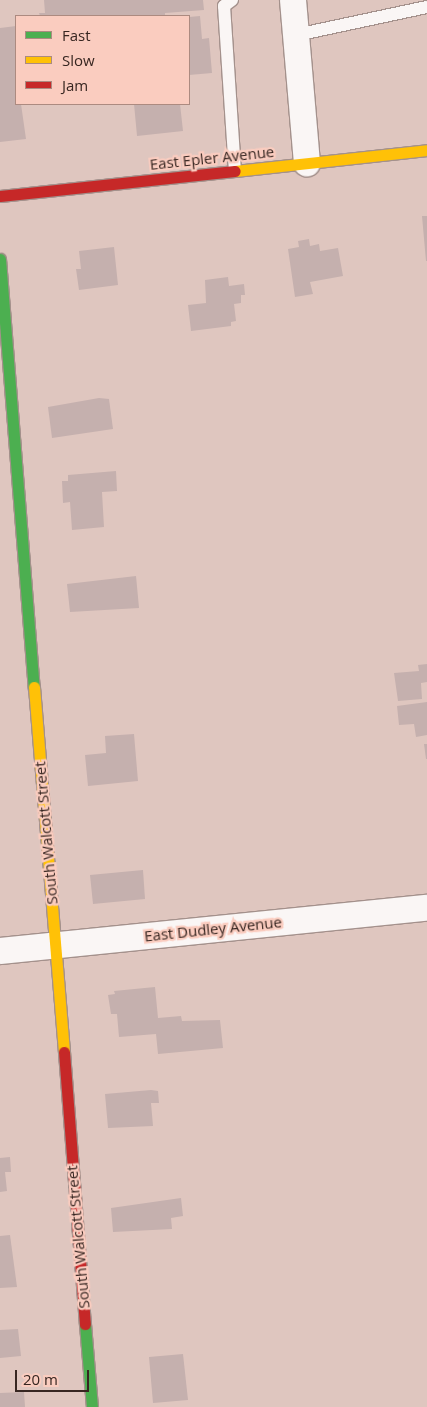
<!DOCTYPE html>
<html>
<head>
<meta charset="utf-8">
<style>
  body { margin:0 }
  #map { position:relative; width:427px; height:1407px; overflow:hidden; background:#dfc6bf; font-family:"Open Sans",sans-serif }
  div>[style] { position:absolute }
  .building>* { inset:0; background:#c5b0ae }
  .roads { filter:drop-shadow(1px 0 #a4918c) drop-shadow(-1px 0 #a4918c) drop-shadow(0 1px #a4918c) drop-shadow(0 -1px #a4918c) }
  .lane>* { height:12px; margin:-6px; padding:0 6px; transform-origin:6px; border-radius:6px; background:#faf6f5 }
  .street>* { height:26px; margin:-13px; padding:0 13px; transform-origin:13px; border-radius:13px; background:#faf6f5 }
  .fast>* { height:11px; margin:-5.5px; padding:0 5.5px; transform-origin:5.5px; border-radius:5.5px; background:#4caf50 }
  .slow>* { height:11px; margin:-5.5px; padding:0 5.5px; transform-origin:5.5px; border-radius:5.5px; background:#ffc107 }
  .jam>* { height:11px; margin:-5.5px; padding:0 5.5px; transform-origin:5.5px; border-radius:5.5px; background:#c62828 }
  span { translate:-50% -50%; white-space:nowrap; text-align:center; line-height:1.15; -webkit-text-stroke:4.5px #faccbf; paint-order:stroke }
  .street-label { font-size:15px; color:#372621 }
  .legend { position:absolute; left:15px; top:15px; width:175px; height:90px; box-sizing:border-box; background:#faccbf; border:1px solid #ac8a80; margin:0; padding:6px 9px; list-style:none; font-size:15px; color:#372621 }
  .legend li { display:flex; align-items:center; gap:10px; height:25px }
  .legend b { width:25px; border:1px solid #ac8a80 }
  .scale { position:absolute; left:15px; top:1370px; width:74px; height:22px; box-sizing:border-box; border:2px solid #372621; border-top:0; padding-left:6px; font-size:15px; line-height:18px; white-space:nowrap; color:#372621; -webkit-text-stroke:4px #faccbf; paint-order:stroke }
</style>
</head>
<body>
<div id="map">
  <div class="building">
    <div style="clip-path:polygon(44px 0,203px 0,204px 10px,165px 13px,165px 16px,40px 16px,39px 13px,45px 13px)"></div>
    <div style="clip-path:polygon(200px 16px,202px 39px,209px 38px,212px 73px,189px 75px,189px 17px)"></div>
    <div style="clip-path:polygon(16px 26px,16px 104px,21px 104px,26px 139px,0 142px,0 28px)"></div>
    <div style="clip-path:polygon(134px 104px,180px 104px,183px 131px,137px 136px)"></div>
    <div style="clip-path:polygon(422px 216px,427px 216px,427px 261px,426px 261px)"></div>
    <div style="clip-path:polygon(309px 239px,310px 246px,319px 244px,320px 251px,338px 248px,343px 276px,310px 282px,313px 294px,295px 297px,288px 249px,299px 247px,298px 241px)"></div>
    <div style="clip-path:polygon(114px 247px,118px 285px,79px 290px,76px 269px,81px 269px,79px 251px)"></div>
    <div style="clip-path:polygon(228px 277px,229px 286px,244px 284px,245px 295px,241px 295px,241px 303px,234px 304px,236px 321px,231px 322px,231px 326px,191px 331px,188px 305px,206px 303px,205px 280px)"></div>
    <div style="clip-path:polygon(99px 398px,109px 399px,113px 429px,52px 438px,48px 407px)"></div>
    <div style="clip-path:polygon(116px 471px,117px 491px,102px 492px,104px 527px,72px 530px,70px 502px,63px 503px,62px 481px,68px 481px,68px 475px)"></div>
    <div style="clip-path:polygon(136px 576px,139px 608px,70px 612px,67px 584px)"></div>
    <div style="clip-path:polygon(427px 664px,427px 682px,421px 683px,422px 699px,398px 701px,394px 673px,419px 671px,418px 665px)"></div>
    <div style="clip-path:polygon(427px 702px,427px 735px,416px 737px,414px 724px,399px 725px,397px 706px)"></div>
    <div style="clip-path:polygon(134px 734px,138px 781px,88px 786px,85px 755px,106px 753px,105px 736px)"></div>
    <div style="clip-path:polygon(424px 744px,427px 744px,427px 759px,426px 759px)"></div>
    <div style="clip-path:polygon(143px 870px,145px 899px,93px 904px,90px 875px)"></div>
    <div style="clip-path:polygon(155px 987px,158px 1018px,181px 1016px,182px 1021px,220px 1020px,223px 1048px,158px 1054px,156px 1034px,119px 1037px,117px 1014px,111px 1014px,108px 995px,115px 994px,114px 991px)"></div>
    <div style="clip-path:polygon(151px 1090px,158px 1091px,159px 1103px,151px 1103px,153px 1126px,108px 1128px,105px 1094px)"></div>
    <div style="clip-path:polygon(10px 1157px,11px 1172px,5px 1172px,7px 1191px,0 1192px,0 1158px)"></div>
    <div style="clip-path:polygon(181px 1198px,183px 1216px,171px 1218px,172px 1229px,113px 1232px,111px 1208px)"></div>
    <div style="clip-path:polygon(10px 1235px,17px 1287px,0 1288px,0 1236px)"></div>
    <div style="clip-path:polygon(18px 1329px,21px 1356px,0 1358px,0 1330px)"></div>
    <div style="clip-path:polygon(183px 1354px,188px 1400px,153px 1403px,149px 1357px)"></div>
    <div style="clip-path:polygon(24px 1392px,25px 1407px,0 1407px,0 1393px)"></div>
  </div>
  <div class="roads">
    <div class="lane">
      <div style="left:232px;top:0;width:10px;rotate:143deg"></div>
      <div style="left:224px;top:6px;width:165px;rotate:86.2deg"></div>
      <div style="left:296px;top:35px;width:134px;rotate:-12.1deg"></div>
    </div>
    <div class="street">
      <div style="left:293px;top:0;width:164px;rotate:85.1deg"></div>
      <div style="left:0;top:951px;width:429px;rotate:-5.8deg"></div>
    </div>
    <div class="fast">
      <div style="left:0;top:259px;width:429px;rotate:85.5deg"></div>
      <div style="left:85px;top:1324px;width:83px;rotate:85.2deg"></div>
    </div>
    <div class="slow">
      <div style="left:235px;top:171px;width:193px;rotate:-6.2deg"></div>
      <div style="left:34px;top:687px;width:366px;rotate:85.3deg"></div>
    </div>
    <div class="jam">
      <div style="left:0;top:196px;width:236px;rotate:-6.1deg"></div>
      <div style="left:64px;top:1052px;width:273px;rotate:85.6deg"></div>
    </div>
  </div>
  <div class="street-label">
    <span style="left:212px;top:158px;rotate:-6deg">East Epler Avenue</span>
    <span style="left:46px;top:833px;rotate:-95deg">South Walcott Street</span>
    <span style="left:213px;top:929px;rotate:-6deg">East Dudley Avenue</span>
    <span style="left:78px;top:1237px;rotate:-95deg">South Walcott Street</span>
  </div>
  <ul class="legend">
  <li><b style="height:6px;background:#4caf50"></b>Fast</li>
  <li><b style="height:6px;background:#ffc107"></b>Slow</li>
  <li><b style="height:6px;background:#c62828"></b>Jam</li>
  </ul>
  <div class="scale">20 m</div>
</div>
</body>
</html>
